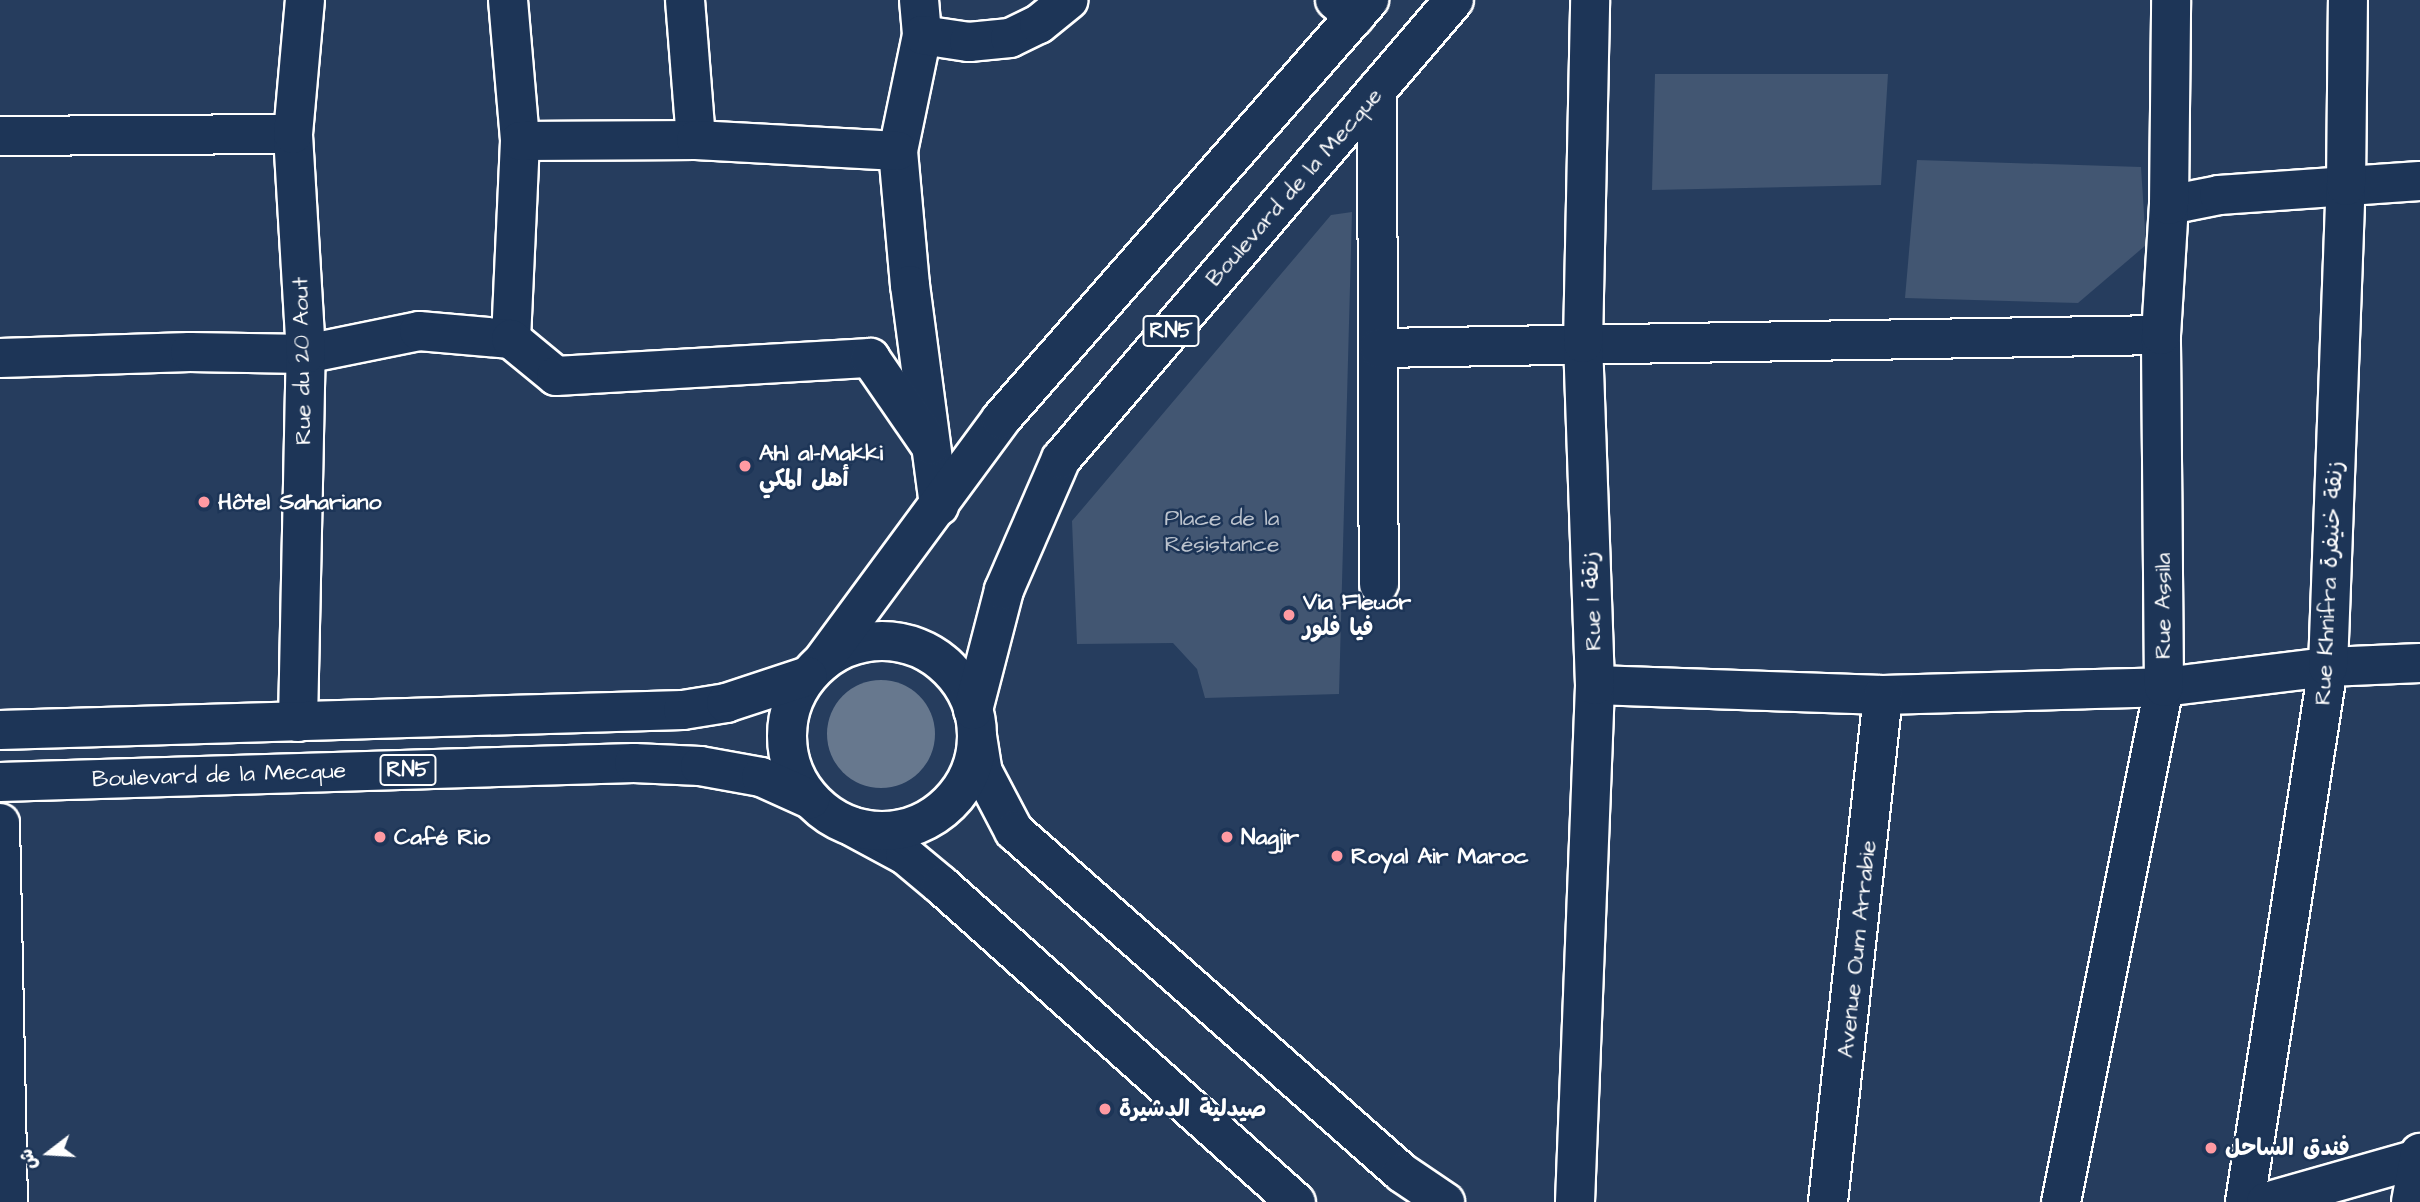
<!DOCTYPE html>
<html>
<head>
<meta charset="utf-8">
<style>
  body { margin:0 }
  #map { position:relative; width:2420px; height:1202px; overflow:hidden; background:#263d5e; font-family:"Architects Daughter","Playpen Sans Arabic",sans-serif }
  div>[style] { position:absolute }
  .green>* { inset:0; background:#425672 }
  .water>* { inset:0; background:#67788e }
  .round { border-radius:50% }
  .roads { filter:drop-shadow(2px 0 #fff) drop-shadow(-2px 0 #fff) drop-shadow(0 2px #fff) drop-shadow(0 -2px #fff) }
  .minor>* { height:38px; margin:-19px; padding:0 19px; transform-origin:19px; border-radius:19px; background:#1d3557 }
  .tertiary>* { height:38px; margin:-19px; padding:0 19px; transform-origin:19px; border-radius:19px; background:#1d3557 }
  .primary>* { height:38px; margin:-19px; padding:0 19px; transform-origin:19px; border-radius:19px; background:#1d3557 }
  .primary>.ring { margin:-19px; padding:0; box-sizing:content-box; background:none; border:38px solid #1d3557; border-radius:50% }
  .dots>* { width:19px; height:19px; translate:-50% -50%; box-sizing:border-box; border:4px solid #1d3557; border-radius:50% }
  span { translate:-50% -50%; white-space:nowrap; text-align:center; line-height:1.15; -webkit-text-stroke:5px #1d3557; paint-order:stroke }
  .shield-label span { padding:2px 5px; background:#1d3557; border:2px solid; border-radius:5px; -webkit-text-stroke-width:0 }
  .shield-label { font-size:21px; color:#fff; font-weight:700 }
  .street-label { font-size:23px; color:#fff }
  .poi-label { font-size:23px; color:#fff; font-weight:700 }
  .left { translate:0 -50%; text-align:left }
  .park-label { font-size:23px; color:#bdc4ce }
  .north { position:absolute; left:14px; top:1118px; width:70px; height:70px; -webkit-text-stroke:5px #1d3557; paint-order:stroke; rotate:253deg; font-size:19px; font-weight:700; line-height:28px; text-align:center; color:#fff }
  .north::after { content:''; display:block; margin:auto; width:24px; height:32px; background:#fff; clip-path:polygon(50% 0,100% 100%,50% 72%,0 100%) }
</style>
</head>
<body>
<div id="map">
  <div class="green">
    <div style="clip-path:polygon(1655px 74px,1888px 74px,1881px 185px,1652px 190px)"></div>
    <div style="clip-path:polygon(1917px 160px,2141px 167px,2146px 245px,2078px 303px,1905px 298px)"></div>
    <div style="clip-path:polygon(1352px 212px,1339px 694px,1205px 698px,1197px 669px,1173px 643px,1077px 644px,1072px 521px,1331px 215px)"></div>
  </div>
  <div class="water">
    <div class="round" style="left:827px;top:680px;width:108px;height:108px"></div>
  </div>
  <div class="roads">
    <div class="minor">
      <div style="left:508px;top:0;width:142px;rotate:85.1deg"></div>
      <div style="left:520px;top:141px;width:198px;rotate:92.6deg"></div>
      <div style="left:685px;top:0;width:140px;rotate:85.5deg"></div>
      <div style="left:919px;top:0;width:35px;rotate:85deg"></div>
      <div style="left:922px;top:35px;width:118px;rotate:101.7deg"></div>
      <div style="left:898px;top:151px;width:135px;rotate:84.9deg"></div>
      <div style="left:910px;top:285px;width:223px;rotate:82.5deg"></div>
      <div style="left:1335px;top:0;width:26px;rotate:40deg"></div>
      <div style="left:922px;top:35px;width:48px;rotate:8.5deg"></div>
      <div style="left:969px;top:42px;width:41px;rotate:-5.6deg"></div>
      <div style="left:1010px;top:38px;width:32px;rotate:-26deg"></div>
      <div style="left:1039px;top:24px;width:38px;rotate:-39deg"></div>
      <div style="left:1377px;top:90px;width:494px;rotate:89.8deg"></div>
      <div style="left:0;top:136px;width:293px;rotate:-0.4deg"></div>
      <div style="left:520px;top:141px;width:176px;rotate:-0.3deg"></div>
      <div style="left:696px;top:140px;width:202px;rotate:3.1deg"></div>
      <div style="left:2169px;top:205px;width:51px;rotate:-11.3deg"></div>
      <div style="left:2219px;top:195px;width:201px;rotate:-4deg"></div>
      <div style="left:1379px;top:348px;width:782px;rotate:-0.95deg"></div>
      <div style="left:0;top:358px;width:190px;rotate:-1.8deg"></div>
      <div style="left:190px;top:352px;width:116px;rotate:1deg"></div>
      <div style="left:306px;top:354px;width:115px;rotate:-11.5deg"></div>
      <div style="left:419px;top:331px;width:92px;rotate:5deg"></div>
      <div style="left:511px;top:339px;width:58px;rotate:39.4deg"></div>
      <div style="left:556px;top:376px;width:315px;rotate:-3.3deg"></div>
      <div style="left:870px;top:358px;width:106px;rotate:55.4deg"></div>
      <div style="left:1595px;top:685px;width:288px;rotate:2deg"></div>
      <div style="left:1883px;top:695px;width:281px;rotate:-1.6deg"></div>
      <div style="left:2164px;top:687px;width:165px;rotate:-7deg"></div>
      <div style="left:2328px;top:667px;width:92px;rotate:-2.5deg"></div>
      <div style="left:298px;top:722px;width:368px;rotate:-88.8deg"></div>
      <div style="left:306px;top:354px;width:220px;rotate:-93.4deg"></div>
      <div style="left:293px;top:134px;width:135px;rotate:-84.9deg"></div>
      <div style="left:0;top:823px;width:379px;rotate:88.8deg"></div>
      <div style="left:1575px;top:1202px;width:517px;rotate:-87.78deg"></div>
      <div style="left:1595px;top:685px;width:342px;rotate:-92deg"></div>
      <div style="left:1583px;top:343px;width:343px;rotate:-88.8deg"></div>
      <div style="left:1828px;top:1202px;width:510px;rotate:-83.81deg"></div>
      <div style="left:2061px;top:1202px;width:525px;rotate:-78.69deg"></div>
      <div style="left:2164px;top:687px;width:352px;rotate:-90.5deg"></div>
      <div style="left:2161px;top:335px;width:130px;rotate:-86.5deg"></div>
      <div style="left:2169px;top:205px;width:205px;rotate:-89.4deg"></div>
      <div style="left:2245px;top:1202px;width:541px;rotate:-81.18deg"></div>
      <div style="left:2328px;top:667px;width:481px;rotate:-87.9deg"></div>
      <div style="left:2346px;top:186px;width:186px;rotate:-89.4deg"></div>
      <div style="left:2266px;top:1202px;width:160px;rotate:-15.9deg"></div>
      <div style="left:2411px;top:1202px;width:50px;rotate:-79.6deg"></div>
    </div>
    <div class="tertiary">
      <div style="left:977px;top:736px;width:36px;rotate:81deg"></div>
      <div style="left:983px;top:772px;width:67px;rotate:62.3deg"></div>
      <div style="left:1014px;top:831px;width:517px;rotate:41.39deg"></div>
      <div style="left:1402px;top:1173px;width:52px;rotate:34deg"></div>
      <div style="left:853px;top:827px;width:59px;rotate:28.3deg"></div>
      <div style="left:905px;top:855px;width:47px;rotate:39.8deg"></div>
      <div style="left:941px;top:885px;width:476px;rotate:41.8deg"></div>
    </div>
    <div class="primary">
      <div class="ring" style="left:787px;top:641px;width:152px;height:152px"></div>
      <div style="left:822px;top:662px;width:302px;rotate:-53.6deg"></div>
      <div style="left:1001px;top:419px;width:558px;rotate:-48.71deg"></div>
      <div style="left:973px;top:710px;width:124px;rotate:-75.5deg"></div>
      <div style="left:1004px;top:590px;width:143px;rotate:-66.5deg"></div>
      <div style="left:1061px;top:459px;width:604px;rotate:-49.43deg"></div>
      <div style="left:0;top:730px;width:683px;rotate:-1.68deg"></div>
      <div style="left:683px;top:710px;width:44px;rotate:-9.2deg"></div>
      <div style="left:726px;top:703px;width:86px;rotate:-18.2deg"></div>
      <div style="left:0;top:782px;width:634px;rotate:-1.72deg"></div>
      <div style="left:634px;top:763px;width:66px;rotate:2.6deg"></div>
      <div style="left:700px;top:766px;width:62px;rotate:10.2deg"></div>
      <div style="left:761px;top:777px;width:54px;rotate:24.2deg"></div>
    </div>
  </div>
  <div class="dots">
    <div style="left:745px;top:466px;background:#ff9aa2"></div>
    <div style="left:204px;top:502px;background:#ff9aa2"></div>
    <div style="left:1289px;top:615px;background:#ff9aa2"></div>
    <div style="left:380px;top:837px;background:#ff9aa2"></div>
    <div style="left:1227px;top:837px;background:#ff9aa2"></div>
    <div style="left:1337px;top:856px;background:#ff9aa2"></div>
    <div style="left:1105px;top:1109px;background:#ff9aa2"></div>
    <div style="left:2211px;top:1148px;background:#ff9aa2"></div>
  </div>
  <div class="shield-label">
    <span style="left:1171px;top:331px">RN5</span>
    <span style="left:408px;top:770px">RN5</span>
  </div>
  <div class="street-label">
    <span style="left:1294px;top:187px;rotate:-49deg">Boulevard de la Mecque</span>
    <span style="left:302px;top:361px;rotate:-91deg">Rue du 20 Aout</span>
    <span style="left:2329px;top:583px;rotate:-87deg">Rue Khnifra زنقة خنيفرة</span>
    <span style="left:1592px;top:601px;rotate:-92deg">Rue 1 زنقة</span>
    <span style="left:2163px;top:606px;rotate:-90deg">Rue Assila</span>
    <span style="left:219px;top:775px;rotate:-2deg">Boulevard de la Mecque</span>
    <span style="left:1857px;top:949px;rotate:-84deg">Avenue Oum Arrabie</span>
  </div>
  <div class="poi-label">
    <span class="left" style="left:759px;top:466px">Ahl al-Makki<br>أهل المكي</span>
    <span class="left" style="left:218px;top:502px">Hôtel Sahariano</span>
    <span class="left" style="left:1303px;top:615px">Via Fleuor<br>فيا فلور</span>
    <span class="left" style="left:394px;top:837px">Café Rio</span>
    <span class="left" style="left:1241px;top:837px">Nagjir</span>
    <span class="left" style="left:1351px;top:856px">Royal Air Maroc</span>
    <span class="left" style="left:1119px;top:1109px">صيدلية الدشيرة</span>
    <span class="left" style="left:2225px;top:1148px">فندق الساحل</span>
  </div>
  <div class="park-label">
    <span style="left:1222px;top:531px">Place de la<br>Résistance</span>
  </div>
  <div class="north">ش</div>
</div>
</body>
</html>
